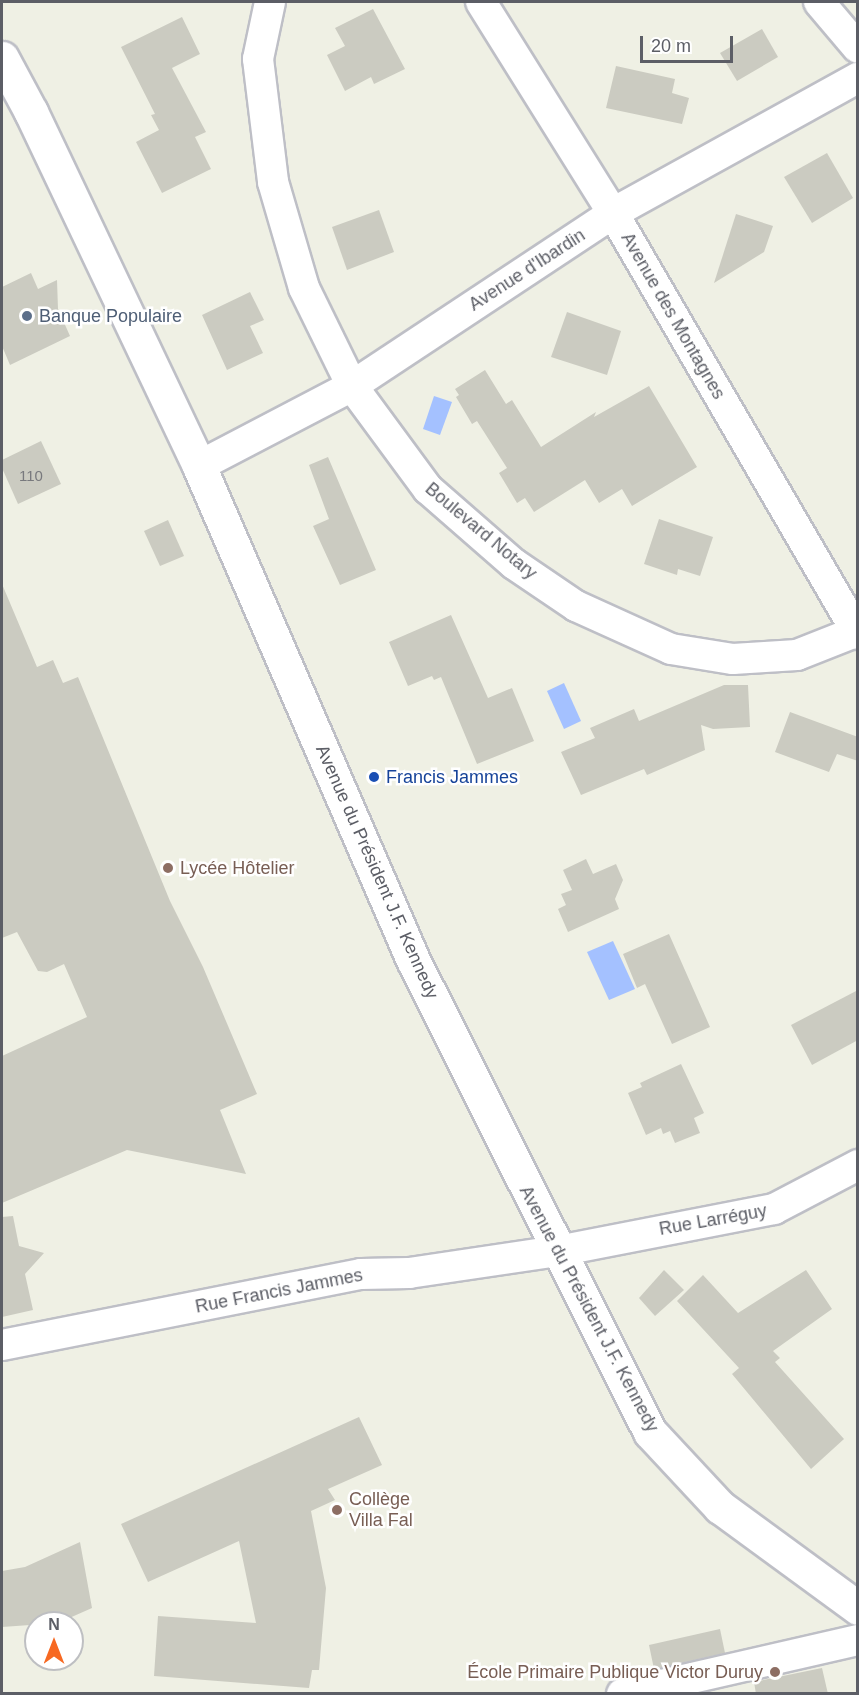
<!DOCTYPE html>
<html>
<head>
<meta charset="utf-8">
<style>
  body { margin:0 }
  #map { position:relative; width:859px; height:1695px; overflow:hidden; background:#eff0e4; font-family:Helvetica,sans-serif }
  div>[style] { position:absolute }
  .water>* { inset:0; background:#a4c1ff }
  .building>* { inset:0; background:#cbcbc1 }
  .roads { filter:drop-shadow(2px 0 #bebfc6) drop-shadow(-2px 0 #bebfc6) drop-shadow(0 2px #bebfc6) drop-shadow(0 -2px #bebfc6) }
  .street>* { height:30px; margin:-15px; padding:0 15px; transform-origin:15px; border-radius:15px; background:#fff }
  .secondary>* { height:33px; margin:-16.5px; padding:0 16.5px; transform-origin:16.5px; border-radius:16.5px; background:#fff }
  .dots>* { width:16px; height:16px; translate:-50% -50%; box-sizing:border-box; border:3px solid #fff; border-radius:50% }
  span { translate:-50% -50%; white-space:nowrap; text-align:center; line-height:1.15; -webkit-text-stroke:5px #fff; paint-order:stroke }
  .number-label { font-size:15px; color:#78797d }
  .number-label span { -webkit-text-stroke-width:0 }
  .street-label { font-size:18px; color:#5c5e66 }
  .service-label { font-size:18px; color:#4e5e75 }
  .left { translate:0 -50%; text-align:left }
  .transit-label { font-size:18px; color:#164399 }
  .education-label { font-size:18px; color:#785e54 }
  .right { translate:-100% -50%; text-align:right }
  .frame { position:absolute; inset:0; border:3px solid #5c5e66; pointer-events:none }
  .north { position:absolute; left:24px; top:1611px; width:60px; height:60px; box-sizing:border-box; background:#fff; border:2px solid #bebfc2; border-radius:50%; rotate:0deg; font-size:16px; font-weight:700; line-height:24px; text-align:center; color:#5c5e66 }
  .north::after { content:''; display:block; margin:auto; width:21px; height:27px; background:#f76922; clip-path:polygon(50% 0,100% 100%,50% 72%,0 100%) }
  .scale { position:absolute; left:640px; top:36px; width:93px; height:27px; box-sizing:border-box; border:3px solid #5c5e66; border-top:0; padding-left:8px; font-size:18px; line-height:21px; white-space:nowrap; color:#5c5e66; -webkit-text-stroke:4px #fff; paint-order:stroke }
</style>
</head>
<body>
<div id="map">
  <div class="water">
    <div style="clip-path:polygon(434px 396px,452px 402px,440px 435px,423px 429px)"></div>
    <div style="clip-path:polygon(564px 683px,581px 721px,564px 729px,547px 691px)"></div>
    <div style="clip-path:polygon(613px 941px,635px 989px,609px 1000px,587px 952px)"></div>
  </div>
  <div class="building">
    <div style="clip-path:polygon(373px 9px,405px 69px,374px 84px,371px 77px,345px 91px,327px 55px,345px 46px,335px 28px)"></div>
    <div style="clip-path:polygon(182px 17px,200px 54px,172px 68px,206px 132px,195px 137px,211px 169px,162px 193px,136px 142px,159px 130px,151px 115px,155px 114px,121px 47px)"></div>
    <div style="clip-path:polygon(762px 29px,778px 57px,737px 81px,720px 53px)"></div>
    <div style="clip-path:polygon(616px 66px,675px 79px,672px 93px,689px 98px,682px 124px,606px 108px)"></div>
    <div style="clip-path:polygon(827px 153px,853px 198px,812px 223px,784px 177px)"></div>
    <div style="clip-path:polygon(379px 210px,394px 252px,347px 270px,332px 227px)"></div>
    <div style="clip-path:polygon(736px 214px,773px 226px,764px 252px,714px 283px)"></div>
    <div style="clip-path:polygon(31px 273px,38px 289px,57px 280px,58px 309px,70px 336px,10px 365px,2px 346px,2px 287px)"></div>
    <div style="clip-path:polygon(250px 292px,264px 320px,250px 326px,263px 353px,227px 370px,202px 315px)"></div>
    <div style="clip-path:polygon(567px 312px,621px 331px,607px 375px,551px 357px)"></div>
    <div style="clip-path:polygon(485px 370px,506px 404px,512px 400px,541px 447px,596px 412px,594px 417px,649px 386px,697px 467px,632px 506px,622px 489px,599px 503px,585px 480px,534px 512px,525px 498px,517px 503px,499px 473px,507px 468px,477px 421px,472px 424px,456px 397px,459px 395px,455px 389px)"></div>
    <div style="clip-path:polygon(41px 441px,61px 484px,18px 504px,2px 468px,2px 460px)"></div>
    <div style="clip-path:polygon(328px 457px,376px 570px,340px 585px,313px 526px,329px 519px,309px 465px)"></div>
    <div style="clip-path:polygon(659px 519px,713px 537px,700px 576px,678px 569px,677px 575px,644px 564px)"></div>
    <div style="clip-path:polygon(168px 520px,184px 556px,160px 566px,144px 531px)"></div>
    <div style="clip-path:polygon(2px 584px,37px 667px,53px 660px,63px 683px,78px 677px,170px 901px,203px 967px,257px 1094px,220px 1110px,246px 1174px,127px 1150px,2px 1203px,2px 1056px,87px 1017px,64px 964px,47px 972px,38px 971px,17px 932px,2px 938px)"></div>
    <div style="clip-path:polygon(451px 615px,488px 698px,512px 688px,534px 741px,477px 764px,441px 677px,434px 680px,432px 676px,408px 686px,389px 642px)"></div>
    <div style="clip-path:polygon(724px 685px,748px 685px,750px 727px,713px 729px,701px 725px,705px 750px,647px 775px,644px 769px,581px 795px,561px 752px,595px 738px,590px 728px,634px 709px,639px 721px)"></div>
    <div style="clip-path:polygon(790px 712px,858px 737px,858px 761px,837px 754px,829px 772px,775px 752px)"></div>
    <div style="clip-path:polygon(586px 859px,593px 874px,616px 864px,623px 880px,615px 899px,619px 909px,568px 932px,558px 909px,566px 905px,561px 894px,572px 890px,563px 870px)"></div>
    <div style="clip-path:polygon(669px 934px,710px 1027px,672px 1044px,645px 984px,637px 988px,623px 954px)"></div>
    <div style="clip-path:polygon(858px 990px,858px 1040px,812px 1065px,791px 1025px)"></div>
    <div style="clip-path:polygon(681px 1064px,704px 1113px,694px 1118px,700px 1133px,675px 1143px,670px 1131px,663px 1134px,661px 1128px,646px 1135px,628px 1093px,642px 1087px,640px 1083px)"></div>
    <div style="clip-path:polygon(13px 1216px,19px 1246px,44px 1253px,25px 1274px,33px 1310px,2px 1317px,2px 1217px)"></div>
    <div style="clip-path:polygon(664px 1270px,684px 1290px,655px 1316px,639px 1298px)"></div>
    <div style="clip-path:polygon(806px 1270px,832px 1309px,773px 1351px,780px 1358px,775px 1362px,844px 1439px,811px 1469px,732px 1374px,739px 1368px,677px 1301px,703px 1275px,738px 1313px)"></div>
    <div style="clip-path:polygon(359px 1417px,382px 1465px,328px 1489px,335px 1500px,311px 1511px,326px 1588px,319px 1670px,312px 1670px,309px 1688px,154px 1676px,158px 1616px,256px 1623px,239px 1541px,148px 1582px,121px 1524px)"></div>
    <div style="clip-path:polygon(80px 1542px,92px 1608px,58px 1623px,2px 1627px,2px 1571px,25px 1567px)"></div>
    <div style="clip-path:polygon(720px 1629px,725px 1653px,654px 1669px,649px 1645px)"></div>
    <div style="clip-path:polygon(822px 1668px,828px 1694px,756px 1694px,754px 1682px)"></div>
  </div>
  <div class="roads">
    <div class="street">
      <div style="left:270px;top:2px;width:58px;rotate:101.9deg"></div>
      <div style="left:258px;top:59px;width:124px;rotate:83deg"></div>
      <div style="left:273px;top:182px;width:110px;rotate:73.7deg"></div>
      <div style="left:304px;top:288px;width:109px;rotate:63.9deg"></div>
      <div style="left:352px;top:386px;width:128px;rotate:53.6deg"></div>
      <div style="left:428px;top:489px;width:114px;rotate:41.1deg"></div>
      <div style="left:514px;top:564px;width:75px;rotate:34.1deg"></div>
      <div style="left:576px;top:606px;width:104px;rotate:24.4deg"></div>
      <div style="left:671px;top:649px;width:63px;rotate:9.2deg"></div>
      <div style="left:733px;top:659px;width:64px;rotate:-3.6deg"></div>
      <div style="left:797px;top:655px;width:66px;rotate:-21.5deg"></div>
      <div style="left:481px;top:2px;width:249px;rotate:58deg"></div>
      <div style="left:613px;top:213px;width:487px;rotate:59.8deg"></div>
      <div style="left:819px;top:2px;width:60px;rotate:49.7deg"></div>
      <div style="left:199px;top:466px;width:173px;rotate:-27.6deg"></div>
      <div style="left:352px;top:386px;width:313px;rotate:-33.5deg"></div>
      <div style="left:613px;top:213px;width:280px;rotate:-28.9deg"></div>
      <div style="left:2px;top:1345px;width:366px;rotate:-11.2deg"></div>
      <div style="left:361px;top:1274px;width:48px;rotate:-1.2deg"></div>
      <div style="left:409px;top:1273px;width:151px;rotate:-8.4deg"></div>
      <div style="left:558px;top:1251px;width:220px;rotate:-11deg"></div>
      <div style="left:774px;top:1209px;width:95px;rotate:-27.6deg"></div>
      <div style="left:622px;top:1694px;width:242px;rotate:-12.9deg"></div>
    </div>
    <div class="secondary">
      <div style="left:2px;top:58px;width:61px;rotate:61.8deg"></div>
      <div style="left:31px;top:112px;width:392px;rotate:64.6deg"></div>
      <div style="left:199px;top:466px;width:538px;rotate:66.58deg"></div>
      <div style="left:413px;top:960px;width:528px;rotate:63.34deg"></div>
      <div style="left:650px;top:1432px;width:103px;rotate:47deg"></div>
      <div style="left:720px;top:1507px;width:171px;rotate:36.2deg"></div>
    </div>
  </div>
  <div class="dots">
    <div style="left:27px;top:316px;background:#5c6f8a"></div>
    <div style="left:374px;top:777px;background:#1a4fb4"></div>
    <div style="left:168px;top:868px;background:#8d6e63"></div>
    <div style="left:337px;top:1510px;background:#8d6e63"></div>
    <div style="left:775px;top:1672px;background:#8d6e63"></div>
  </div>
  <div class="number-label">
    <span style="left:31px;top:476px">110</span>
  </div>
  <div class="street-label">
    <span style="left:527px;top:270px;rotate:-33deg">Avenue d'Ibardin</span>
    <span style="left:673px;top:316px;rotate:60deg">Avenue des Montagnes</span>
    <span style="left:481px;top:531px;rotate:40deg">Boulevard Notary</span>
    <span style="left:377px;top:872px;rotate:66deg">Avenue du Président J.F. Kennedy</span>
    <span style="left:713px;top:1220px;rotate:-10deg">Rue Larréguy</span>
    <span style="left:279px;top:1291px;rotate:-11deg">Rue Francis Jammes</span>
    <span style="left:589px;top:1309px;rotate:62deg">Avenue du Président J.F. Kennedy</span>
  </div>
  <div class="service-label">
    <span class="left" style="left:39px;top:316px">Banque Populaire</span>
  </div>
  <div class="transit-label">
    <span class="left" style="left:386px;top:777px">Francis Jammes</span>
  </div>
  <div class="education-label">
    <span class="left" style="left:180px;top:868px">Lycée Hôtelier</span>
    <span class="left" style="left:349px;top:1510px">Collège<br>Villa Fal</span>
    <span class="right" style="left:763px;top:1672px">École Primaire Publique Victor Duruy</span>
  </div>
  <div class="frame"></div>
  <div class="north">N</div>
  <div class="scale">20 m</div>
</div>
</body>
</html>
